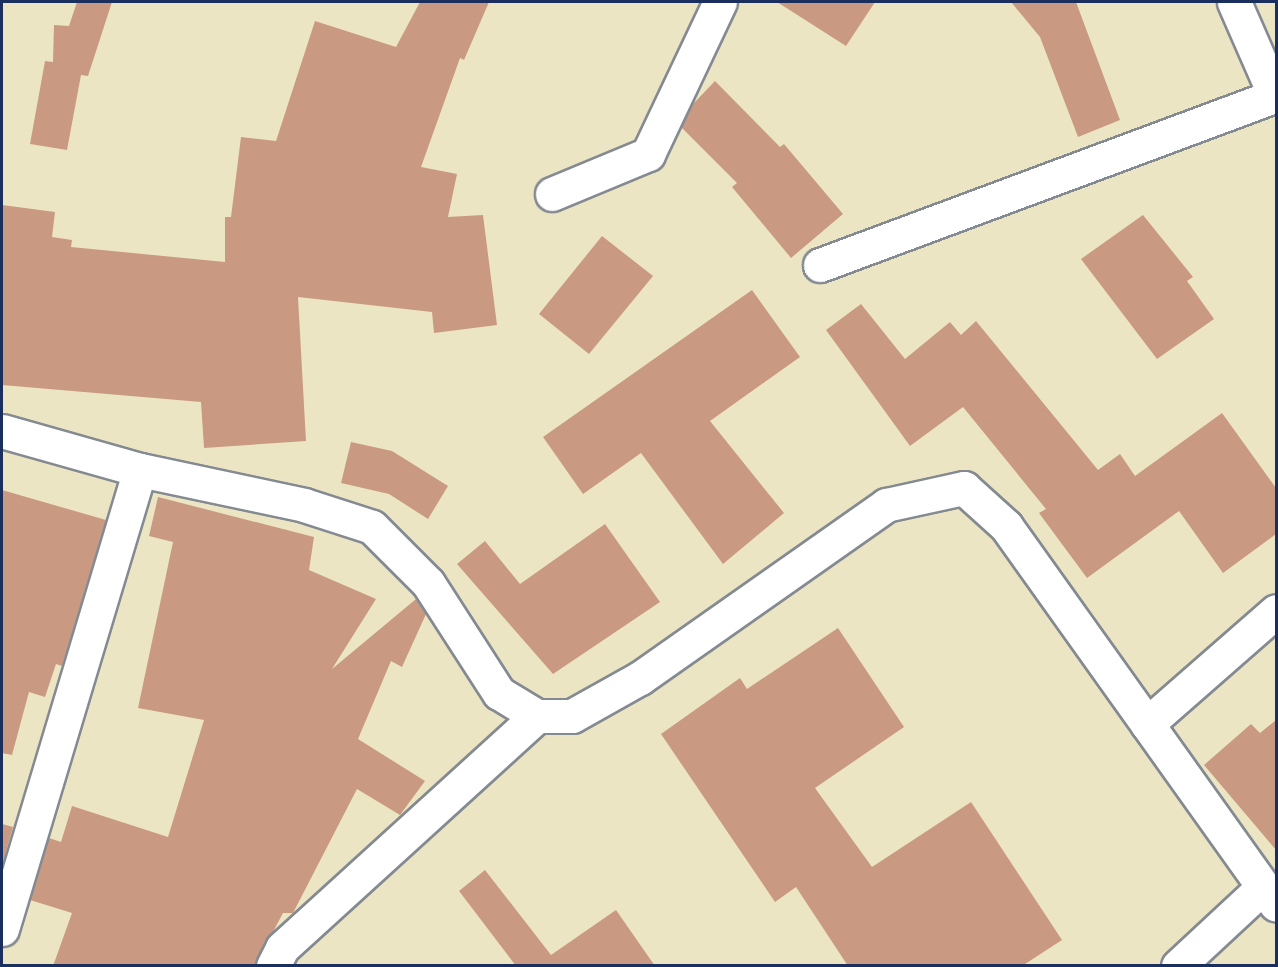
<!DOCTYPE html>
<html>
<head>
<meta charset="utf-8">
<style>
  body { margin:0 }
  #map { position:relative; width:1278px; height:967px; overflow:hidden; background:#ece5c4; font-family:Sriracha,sans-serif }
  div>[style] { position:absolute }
  .building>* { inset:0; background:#c99a81 }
  .roads { filter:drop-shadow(2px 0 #848a91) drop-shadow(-2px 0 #848a91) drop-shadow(0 2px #848a91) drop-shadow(0 -2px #848a91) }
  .minor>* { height:33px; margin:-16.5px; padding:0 16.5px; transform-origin:16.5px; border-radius:16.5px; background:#fff }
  span { translate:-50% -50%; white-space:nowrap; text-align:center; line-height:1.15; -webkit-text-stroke:4.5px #fcf5e5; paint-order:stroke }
  .frame { position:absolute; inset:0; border:3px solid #1b2f5e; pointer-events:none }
</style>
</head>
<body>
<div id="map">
  <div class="building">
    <div style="clip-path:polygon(77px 2px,112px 2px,88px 76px,81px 75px,67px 150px,30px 144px,45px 61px,53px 62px,54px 25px,69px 26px)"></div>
    <div style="clip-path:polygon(420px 2px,489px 2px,464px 60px,460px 58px,421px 167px,457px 174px,448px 217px,483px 215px,497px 325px,434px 333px,432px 312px,298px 297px,306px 441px,204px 448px,201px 402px,2px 385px,2px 205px,55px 212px,52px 237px,72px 240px,71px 247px,225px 262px,225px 217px,231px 217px,241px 137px,276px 141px,315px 21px,396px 47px)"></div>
    <div style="clip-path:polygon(777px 2px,875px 2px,846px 46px)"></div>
    <div style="clip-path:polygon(1011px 2px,1076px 2px,1120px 120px,1078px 137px,1040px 37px)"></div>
    <div style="clip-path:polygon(715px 81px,780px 147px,784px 144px,843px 214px,791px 258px,732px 187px,737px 183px,681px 127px,693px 104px)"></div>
    <div style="clip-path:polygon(1143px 215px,1193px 277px,1187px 281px,1214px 319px,1157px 359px,1081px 259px)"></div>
    <div style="clip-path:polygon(602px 236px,653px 276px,589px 354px,539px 314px)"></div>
    <div style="clip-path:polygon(752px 290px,800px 357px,710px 421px,784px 513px,723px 564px,641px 453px,583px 494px,543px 437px)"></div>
    <div style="clip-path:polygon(861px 304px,905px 359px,950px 322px,961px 335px,976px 321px,1098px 470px,1120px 454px,1135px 476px,1222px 413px,1276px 488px,1276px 534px,1223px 573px,1179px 511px,1087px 578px,1039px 513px,1046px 509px,963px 407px,910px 446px,826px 330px)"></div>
    <div style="clip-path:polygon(351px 442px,392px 451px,448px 486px,428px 519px,389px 494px,341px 483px)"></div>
    <div style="clip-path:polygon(2px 490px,106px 520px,62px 666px,56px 664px,45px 697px,29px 692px,12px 755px,2px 753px)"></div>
    <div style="clip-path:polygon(158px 497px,314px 537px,309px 570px,376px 599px,332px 669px,416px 599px,426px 614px,402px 667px,391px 661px,358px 739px,425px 781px,400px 815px,357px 789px,293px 913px,283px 913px,255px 966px,53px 966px,72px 913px,30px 900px,49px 838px,61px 842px,72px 806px,168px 837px,204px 720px,138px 708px,173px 542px,149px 536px)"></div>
    <div style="clip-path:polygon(605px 524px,660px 602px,553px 674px,457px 564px,485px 541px,520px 584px)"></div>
    <div style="clip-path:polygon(838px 628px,904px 727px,815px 788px,872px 867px,971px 802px,1062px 940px,1022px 966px,848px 966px,796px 887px,775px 902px,661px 734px,740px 678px,747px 689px)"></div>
    <div style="clip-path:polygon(1276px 720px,1276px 850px,1204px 765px,1251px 724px,1260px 733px)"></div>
    <div style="clip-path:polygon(2px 824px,13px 827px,2px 866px)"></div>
    <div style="clip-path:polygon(485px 870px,551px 955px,616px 910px,655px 966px,516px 966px,459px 891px)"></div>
  </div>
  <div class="roads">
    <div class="minor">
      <div style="left:1234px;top:2px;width:103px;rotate:66.4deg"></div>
      <div style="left:552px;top:194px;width:104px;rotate:-22.6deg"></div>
      <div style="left:648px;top:154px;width:168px;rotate:-64.7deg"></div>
      <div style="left:820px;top:265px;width:487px;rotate:-20.4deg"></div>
      <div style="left:2px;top:431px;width:143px;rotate:15.8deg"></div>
      <div style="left:140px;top:470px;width:168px;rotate:12deg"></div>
      <div style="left:304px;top:505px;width:71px;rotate:17.9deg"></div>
      <div style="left:372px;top:527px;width:79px;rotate:45deg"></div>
      <div style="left:428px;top:583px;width:131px;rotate:57.2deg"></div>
      <div style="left:499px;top:693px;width:44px;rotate:31.2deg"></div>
      <div style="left:537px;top:716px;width:35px"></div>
      <div style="left:572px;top:716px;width:78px;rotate:-29.2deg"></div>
      <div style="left:640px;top:678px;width:301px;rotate:-35.1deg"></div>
      <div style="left:886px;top:505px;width:80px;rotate:-12.3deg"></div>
      <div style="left:964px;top:488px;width:57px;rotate:42.1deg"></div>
      <div style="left:1006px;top:526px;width:465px;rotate:54.5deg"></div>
      <div style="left:1147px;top:724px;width:171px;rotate:-41.2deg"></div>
      <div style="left:2px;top:929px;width:479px;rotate:-73.3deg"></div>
      <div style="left:273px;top:966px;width:20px;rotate:-63deg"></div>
      <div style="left:282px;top:948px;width:345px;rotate:-42.3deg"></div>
      <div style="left:1178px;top:966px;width:116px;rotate:-42.9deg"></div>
    </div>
  </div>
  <div class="frame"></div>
</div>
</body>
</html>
